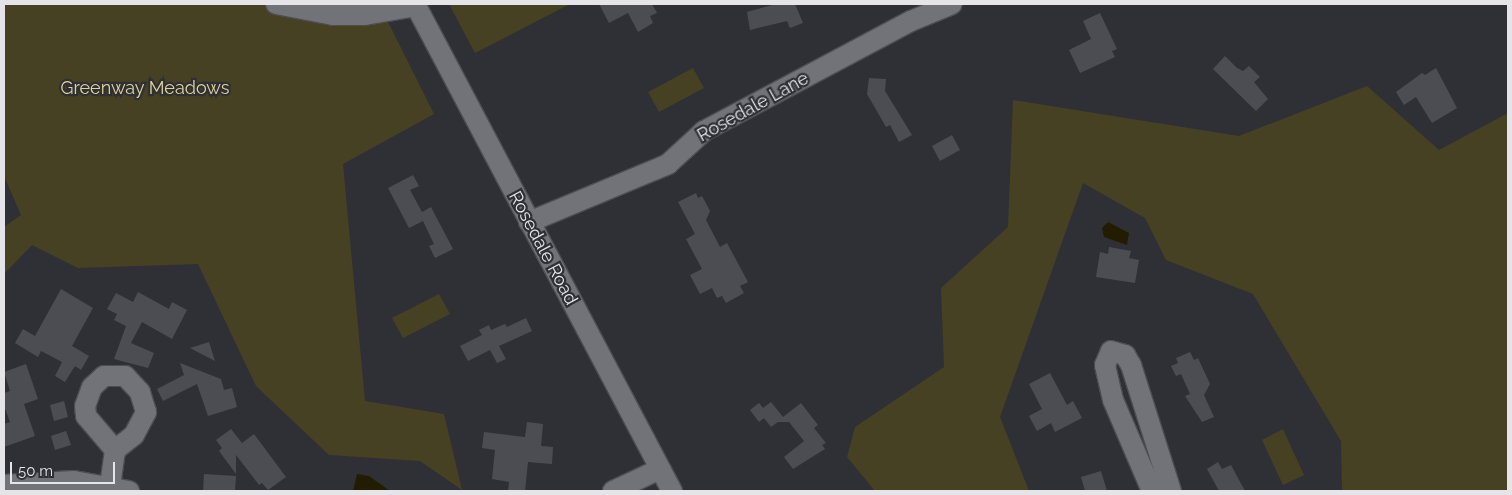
<!DOCTYPE html>
<html>
<head>
<meta charset="utf-8">
<style>
  body { margin:0 }
  #map { position:relative; width:1512px; height:495px; overflow:hidden; background:#2f3035; font-family:Raleway,sans-serif }
  div>[style] { position:absolute }
  .green>* { inset:0; background:#464123 }
  .water>* { inset:0; background:#221c00 }
  .building>* { inset:0; background:#4c4d53 }
  .roads { filter:drop-shadow(1px 0 #4d4d52) drop-shadow(-1px 0 #4d4d52) drop-shadow(0 1px #4d4d52) drop-shadow(0 -1px #4d4d52) }
  .minor>* { height:20px; margin:-10px; padding:0 10px; transform-origin:10px; border-radius:10px; background:#727379 }
  span { translate:-50% -50%; white-space:nowrap; text-align:center; line-height:1.15; -webkit-text-stroke:4.5px #2f3035; paint-order:stroke }
  .park-label { font-size:18px; color:#dfd397 }
  .street-label { font-size:18px; color:#e5e5e9 }
  .frame { position:absolute; inset:0; border:5px solid #e5e5e9; pointer-events:none }
  .scale { position:absolute; left:10px; top:462px; width:105px; height:22px; box-sizing:border-box; border:2px solid #e5e5e9; border-top:0; padding-left:6px; font-size:15px; line-height:18px; white-space:nowrap; color:#e5e5e9; -webkit-text-stroke:4px #2f3035; paint-order:stroke }
</style>
</head>
<body>
<div id="map">
  <div class="green">
    <div style="clip-path:polygon(4px 4px,379px 4px,434px 114px,343px 164px,365px 401px,444px 414px,462px 490px,420px 461px,329px 455px,256px 386px,198px 264px,78px 268px,32px 245px,4px 274px,4px 227px,21px 215px,4px 176px)"></div>
    <div style="clip-path:polygon(449px 4px,570px 4px,475px 53px)"></div>
    <div style="clip-path:polygon(693px 68px,704px 88px,659px 112px,648px 92px)"></div>
    <div style="clip-path:polygon(1367px 86px,1439px 150px,1508px 113px,1508px 491px,1342px 491px,1341px 441px,1253px 294px,1166px 260px,1145px 218px,1083px 183px,1000px 417px,1029px 491px,875px 491px,847px 457px,855px 427px,944px 367px,941px 288px,1008px 227px,1013px 100px,1239px 136px)"></div>
    <div style="clip-path:polygon(439px 294px,450px 314px,403px 338px,392px 318px)"></div>
    <div style="clip-path:polygon(1283px 429px,1304px 475px,1283px 485px,1262px 440px)"></div>
  </div>
  <div class="water">
    <div style="clip-path:polygon(1108px 222px,1129px 233px,1127px 245px,1104px 237px,1102px 228px)"></div>
    <div style="clip-path:polygon(357px 474px,369px 476px,390px 491px,353px 491px)"></div>
  </div>
  <div class="building">
    <div style="clip-path:polygon(599px 4px,652px 4px,657px 13px,650px 16px,653px 23px,638px 32px,628px 13px,609px 23px)"></div>
    <div style="clip-path:polygon(776px 4px,795px 4px,803px 23px,790px 28px,787px 21px,750px 30px,747px 12px)"></div>
    <div style="clip-path:polygon(1100px 13px,1117px 49px,1112px 51px,1115px 57px,1080px 73px,1069px 50px,1091px 39px,1083px 21px)"></div>
    <div style="clip-path:polygon(1225px 56px,1237px 68px,1243px 71px,1249px 66px,1260px 77px,1254px 82px,1268px 99px,1256px 111px,1213px 69px)"></div>
    <div style="clip-path:polygon(1436px 68px,1457px 108px,1432px 123px,1416px 97px,1404px 105px,1396px 92px,1422px 73px,1425px 75px)"></div>
    <div style="clip-path:polygon(869px 78px,886px 79px,885px 91px,912px 135px,899px 142px,890px 125px,886px 127px,867px 94px)"></div>
    <div style="clip-path:polygon(952px 135px,960px 150px,940px 161px,932px 146px)"></div>
    <div style="clip-path:polygon(413px 175px,419px 186px,410px 190px,422px 212px,431px 207px,453px 249px,435px 258px,429px 246px,434px 244px,423px 221px,409px 228px,388px 188px)"></div>
    <div style="clip-path:polygon(696px 193px,698px 198px,702px 196px,710px 211px,706px 220px,720px 247px,727px 243px,748px 282px,740px 286px,744px 293px,726px 303px,722px 296px,717px 298px,712px 288px,700px 294px,690px 275px,702px 269px,686px 239px,695px 234px,678px 202px)"></div>
    <div style="clip-path:polygon(1109px 247px,1131px 251px,1129px 258px,1139px 260px,1135px 283px,1096px 277px,1100px 252px,1108px 254px)"></div>
    <div style="clip-path:polygon(61px 289px,93px 308px,72px 346px,89px 356px,81px 370px,75px 366px,65px 382px,55px 376px,62px 362px,41px 351px,38px 357px,15px 343px,23px 329px,35px 336px)"></div>
    <div style="clip-path:polygon(138px 292px,169px 309px,172px 302px,187px 310px,172px 339px,142px 322px,131px 343px,154px 353px,148px 368px,114px 359px,126px 326px,114px 320px,117px 314px,107px 309px,116px 293px,133px 302px)"></div>
    <div style="clip-path:polygon(526px 318px,532px 331px,499px 346px,506px 359px,497px 363px,490px 350px,468px 361px,460px 346px,482px 335px,479px 330px,489px 325px,491px 330px,505px 324px,507px 327px)"></div>
    <div style="clip-path:polygon(209px 342px,215px 361px,190px 348px)"></div>
    <div style="clip-path:polygon(1190px 352px,1194px 360px,1198px 358px,1210px 384px,1204px 395px,1214px 417px,1202px 422px,1185px 396px,1190px 394px,1181px 374px,1176px 376px,1171px 366px,1178px 363px,1176px 358px)"></div>
    <div style="clip-path:polygon(180px 363px,221px 379px,224px 390px,232px 388px,237px 407px,208px 416px,197px 384px,163px 401px,157px 389px,184px 375px)"></div>
    <div style="clip-path:polygon(26px 364px,38px 399px,24px 404px,35px 436px,4px 447px,4px 424px,10px 422px,4px 406px,4px 393px,10px 391px,4px 372px)"></div>
    <div style="clip-path:polygon(1050px 373px,1067px 405px,1073px 401px,1082px 418px,1055px 432px,1051px 423px,1037px 431px,1029px 416px,1042px 409px,1029px 384px)"></div>
    <div style="clip-path:polygon(64px 401px,68px 417px,54px 421px,50px 405px)"></div>
    <div style="clip-path:polygon(771px 402px,783px 417px,801px 403px,818px 425px,814px 428px,826px 443px,822px 445px,825px 449px,793px 469px,784px 457px,804px 441px,789px 422px,778px 422px,771px 427px,764px 418px,759px 422px,750px 410px,759px 403px,763px 408px)"></div>
    <div style="clip-path:polygon(527px 422px,543px 424px,541px 446px,553px 447px,552px 464px,528px 462px,525px 491px,508px 491px,509px 482px,492px 479px,495px 450px,482px 448px,484px 432px,525px 437px)"></div>
    <div style="clip-path:polygon(231px 429px,242px 443px,254px 434px,286px 477px,268px 490px,262px 483px,259px 485px,236px 455px,236px 474px,219px 451px,222px 448px,216px 440px)"></div>
    <div style="clip-path:polygon(66px 431px,71px 445px,55px 450px,51px 436px)"></div>
    <div style="clip-path:polygon(1218px 462px,1222px 469px,1231px 465px,1245px 491px,1219px 491px,1207px 469px)"></div>
    <div style="clip-path:polygon(1101px 471px,1107px 491px,1085px 491px,1081px 477px)"></div>
    <div style="clip-path:polygon(204px 474px,236px 476px,235px 491px,203px 491px)"></div>
  </div>
  <div class="roads">
    <div class="minor">
      <div style="left:276px;top:4px;width:58px;rotate:10.9deg"></div>
      <div style="left:333px;top:15px;width:32px"></div>
      <div style="left:365px;top:15px;width:52px;rotate:-10deg"></div>
      <div style="left:415px;top:4px;width:551px;rotate:62.18deg"></div>
      <div style="left:529px;top:222px;width:151px;rotate:-22.6deg"></div>
      <div style="left:668px;top:164px;width:49px;rotate:-42.5deg"></div>
      <div style="left:704px;top:131px;width:234px;rotate:-28deg"></div>
      <div style="left:911px;top:21px;width:44px;rotate:-22.5deg"></div>
      <div style="left:4px;top:485px;width:70px;rotate:-3.3deg"></div>
      <div style="left:74px;top:481px;width:56px;rotate:10.3deg"></div>
      <div style="left:110px;top:486px;width:36px;rotate:-82deg"></div>
      <div style="left:115px;top:450px;width:24px;rotate:-38deg"></div>
      <div style="left:134px;top:435px;width:26px;rotate:-62deg"></div>
      <div style="left:146px;top:412px;width:21px;rotate:-107deg"></div>
      <div style="left:140px;top:392px;width:22px;rotate:-133deg"></div>
      <div style="left:125px;top:376px;width:21px;rotate:180deg"></div>
      <div style="left:104px;top:376px;width:16px;rotate:137deg"></div>
      <div style="left:92px;top:387px;width:20px;rotate:110deg"></div>
      <div style="left:85px;top:406px;width:10px;rotate:84deg"></div>
      <div style="left:86px;top:416px;width:45px;rotate:49.5deg"></div>
      <div style="left:613px;top:491px;width:52px;rotate:-25.1deg"></div>
      <div style="left:1152px;top:491px;width:99px;rotate:-113.2deg"></div>
      <div style="left:1113px;top:400px;width:36px;rotate:-103deg"></div>
      <div style="left:1105px;top:365px;width:15px;rotate:-67deg"></div>
      <div style="left:1111px;top:351px;width:15px;rotate:16deg"></div>
      <div style="left:1125px;top:355px;width:12px;rotate:59deg"></div>
      <div style="left:1131px;top:365px;width:132px;rotate:72.4deg"></div>
    </div>
  </div>
  <div class="park-label">
    <span style="left:145px;top:88px">Greenway Meadows</span>
  </div>
  <div class="street-label">
    <span style="left:753px;top:107px;rotate:-29deg">Rosedale Lane</span>
    <span style="left:543px;top:248px;rotate:62deg">Rosedale Road</span>
  </div>
  <div class="frame"></div>
  <div class="scale">50 m</div>
</div>
</body>
</html>
